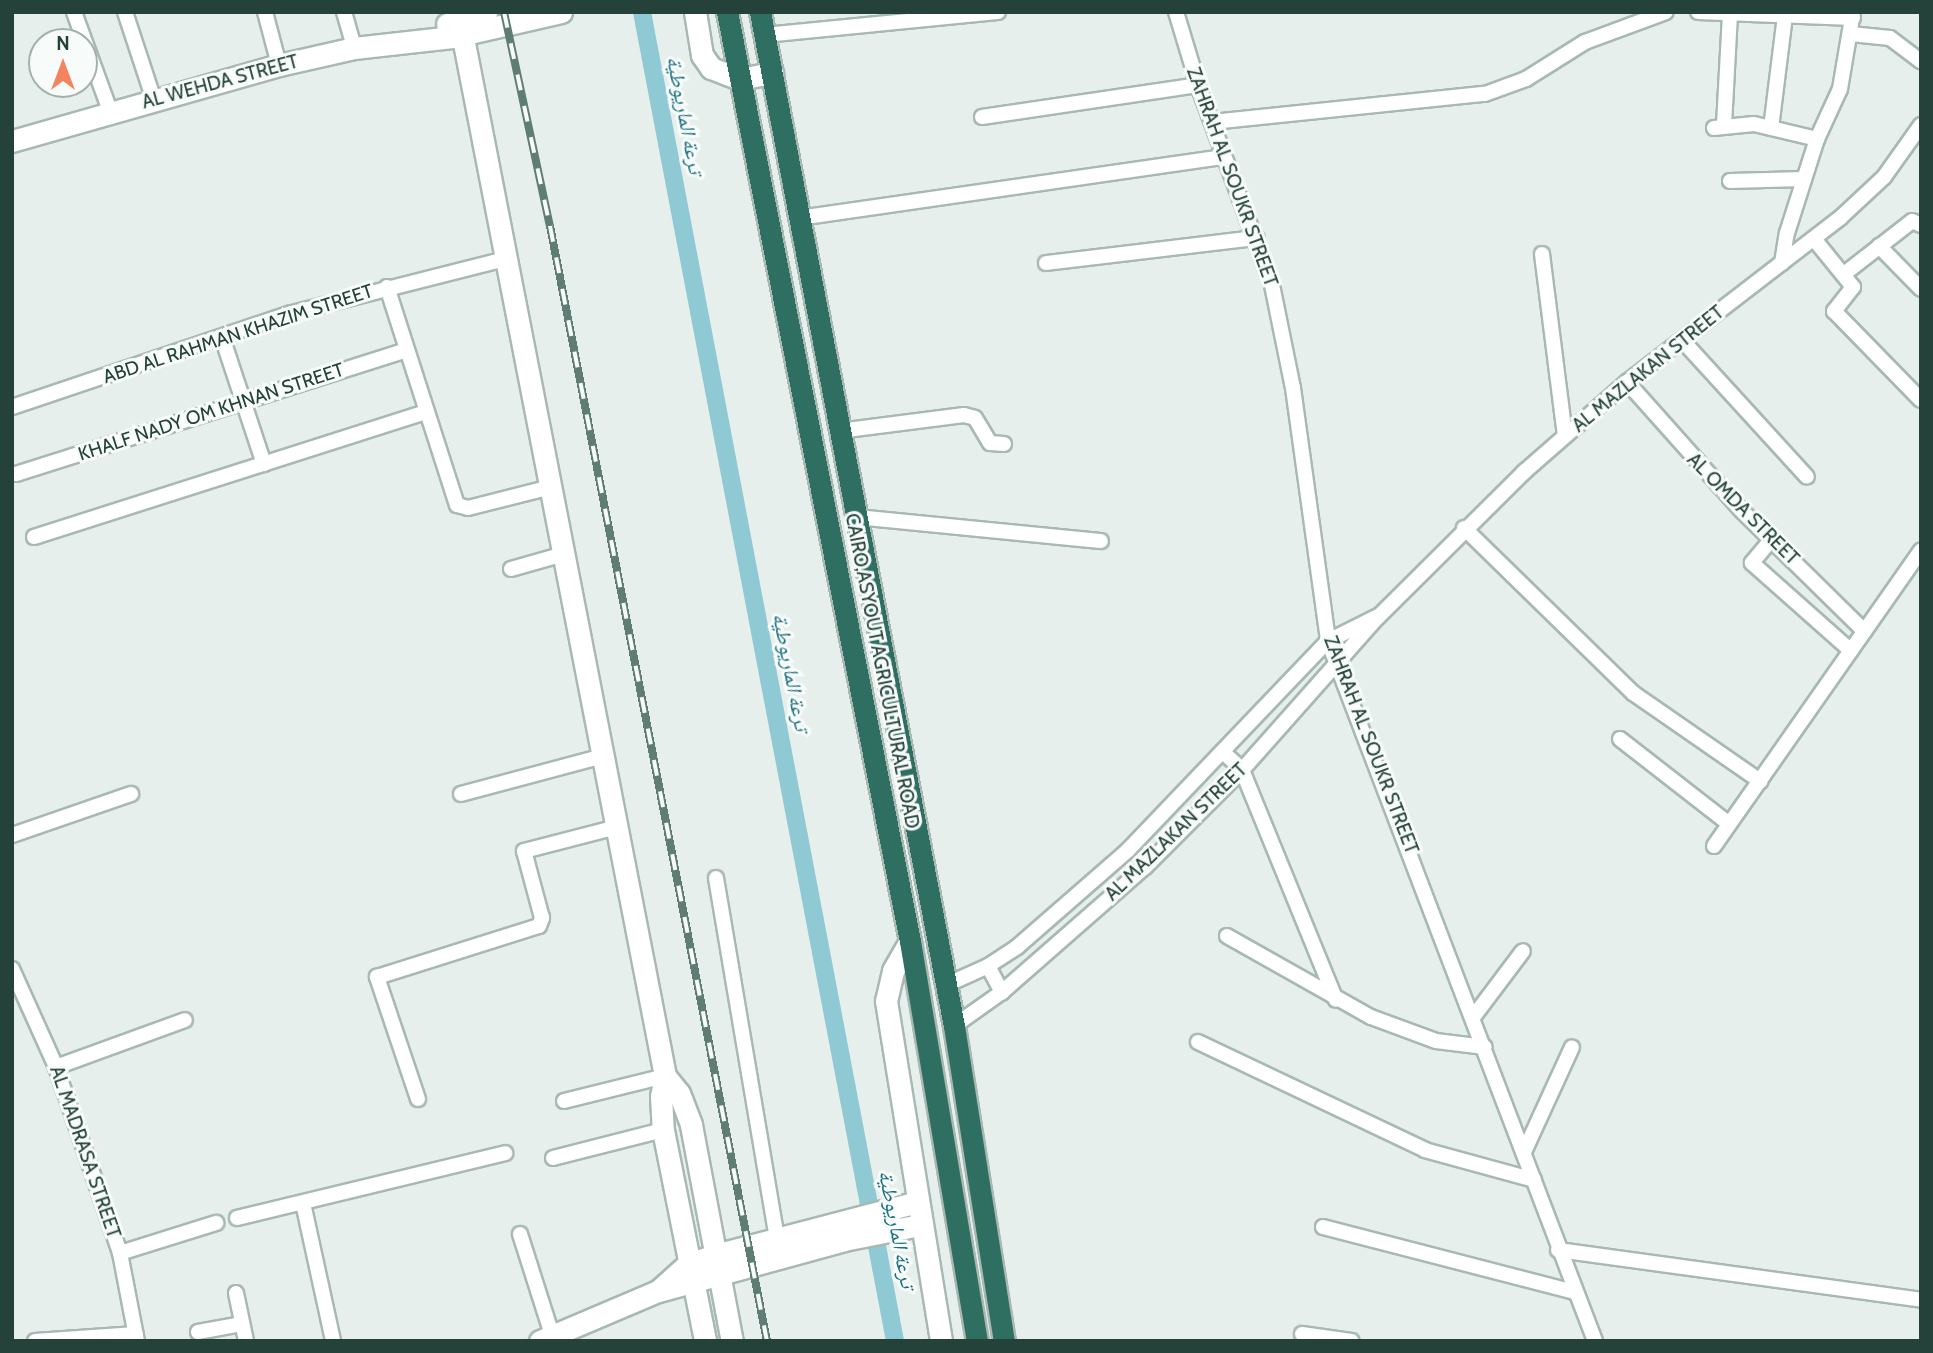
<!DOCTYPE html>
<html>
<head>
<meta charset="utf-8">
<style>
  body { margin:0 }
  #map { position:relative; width:1933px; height:1353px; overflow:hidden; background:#e6efeb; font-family:Cabin,"Noto Naskh Arabic",sans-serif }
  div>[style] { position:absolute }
  .canal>* { height:18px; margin:-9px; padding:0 9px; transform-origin:9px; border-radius:9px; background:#8ec9d4 }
  .roads { filter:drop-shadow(2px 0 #a8b8b2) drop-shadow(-2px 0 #a8b8b2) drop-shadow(0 2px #a8b8b2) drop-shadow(0 -2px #a8b8b2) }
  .street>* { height:14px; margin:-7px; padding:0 7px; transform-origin:7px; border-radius:7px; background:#fff }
  .secondary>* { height:21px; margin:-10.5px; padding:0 10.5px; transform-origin:10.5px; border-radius:10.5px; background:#fff }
  .highway>* { height:21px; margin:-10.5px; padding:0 10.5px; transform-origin:10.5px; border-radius:10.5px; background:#2f6f62 }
  .rail>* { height:8px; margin-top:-4px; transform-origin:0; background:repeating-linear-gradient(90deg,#f7fbf9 0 16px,#5f7d75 0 32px); box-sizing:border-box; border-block:2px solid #5f7d75 }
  span { translate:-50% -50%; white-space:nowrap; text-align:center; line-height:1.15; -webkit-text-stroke:6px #f7fbf9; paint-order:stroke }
  .street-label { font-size:19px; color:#24423a }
  .water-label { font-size:21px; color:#1c6f80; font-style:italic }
  .frame { position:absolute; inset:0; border:14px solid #24423a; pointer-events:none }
  .north { position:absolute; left:28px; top:28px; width:70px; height:70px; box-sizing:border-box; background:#f7fbf9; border:2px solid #a3b1ad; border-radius:50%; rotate:0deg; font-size:19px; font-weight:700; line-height:28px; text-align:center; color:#24423a }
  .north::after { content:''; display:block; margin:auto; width:24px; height:32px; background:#f4845f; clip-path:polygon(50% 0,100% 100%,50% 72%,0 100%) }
</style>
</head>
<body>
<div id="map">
  <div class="canal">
    <div style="left:642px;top:12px;width:1353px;rotate:79.22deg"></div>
  </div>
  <div class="roads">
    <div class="street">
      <div style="left:74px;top:12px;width:105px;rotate:70deg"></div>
      <div style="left:125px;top:12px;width:93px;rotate:71.8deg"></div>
      <div style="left:265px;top:12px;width:55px;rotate:75.2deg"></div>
      <div style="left:344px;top:12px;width:37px;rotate:74deg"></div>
      <div style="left:1176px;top:12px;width:76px;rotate:73.2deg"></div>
      <div style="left:1198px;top:85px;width:213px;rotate:69.7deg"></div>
      <div style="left:1272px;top:285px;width:105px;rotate:78.5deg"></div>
      <div style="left:1293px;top:388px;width:255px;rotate:82.1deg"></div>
      <div style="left:1328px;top:641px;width:749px;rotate:69.12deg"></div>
      <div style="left:1698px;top:12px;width:155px;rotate:2.2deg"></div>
      <div style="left:1851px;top:34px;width:39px;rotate:6deg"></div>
      <div style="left:1890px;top:38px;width:39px;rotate:37deg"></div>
      <div style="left:764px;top:35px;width:235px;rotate:-5.6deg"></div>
      <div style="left:982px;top:117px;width:218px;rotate:-8.4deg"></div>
      <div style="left:1212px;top:122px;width:274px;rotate:-5.9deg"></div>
      <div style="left:1485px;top:94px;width:44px;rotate:-20.1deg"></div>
      <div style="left:1526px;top:79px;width:70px;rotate:-32.1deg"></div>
      <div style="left:1585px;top:42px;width:86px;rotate:-20.3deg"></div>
      <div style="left:1724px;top:125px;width:111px;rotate:-86.9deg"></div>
      <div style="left:1714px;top:128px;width:40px;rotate:-5.7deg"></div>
      <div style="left:1754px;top:124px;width:65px;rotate:13.4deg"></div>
      <div style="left:1771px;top:128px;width:114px;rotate:-82.9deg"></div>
      <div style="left:1730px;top:181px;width:74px;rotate:-1.5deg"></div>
      <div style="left:799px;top:218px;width:429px;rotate:-8.2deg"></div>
      <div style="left:1814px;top:239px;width:62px;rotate:50.9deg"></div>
      <div style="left:1853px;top:287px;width:31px;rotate:128deg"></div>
      <div style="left:1834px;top:311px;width:124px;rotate:45.7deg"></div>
      <div style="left:1879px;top:246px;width:60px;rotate:45.7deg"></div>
      <div style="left:1542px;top:254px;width:182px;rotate:82.8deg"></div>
      <div style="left:1046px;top:263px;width:212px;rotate:-6.8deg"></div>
      <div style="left:1782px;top:263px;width:30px;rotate:-81deg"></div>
      <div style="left:1787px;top:233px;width:99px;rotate:-72.3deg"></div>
      <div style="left:1817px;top:139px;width:55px;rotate:-65.3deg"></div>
      <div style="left:1840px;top:89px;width:78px;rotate:-80.4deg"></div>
      <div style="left:1844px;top:274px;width:86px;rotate:-37.9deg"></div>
      <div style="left:1912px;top:221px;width:10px;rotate:24deg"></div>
      <div style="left:387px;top:287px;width:229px;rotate:72.2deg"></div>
      <div style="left:457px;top:505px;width:11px;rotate:15deg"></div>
      <div style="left:468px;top:508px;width:86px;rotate:-14.2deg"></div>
      <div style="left:222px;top:337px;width:134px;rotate:71.7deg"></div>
      <div style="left:1682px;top:340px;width:185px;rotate:47.6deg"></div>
      <div style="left:1627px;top:382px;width:171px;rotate:48.3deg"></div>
      <div style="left:1741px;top:510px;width:173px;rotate:44.5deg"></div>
      <div style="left:12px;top:407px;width:295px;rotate:-18.6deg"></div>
      <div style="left:292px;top:313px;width:221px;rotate:-14.2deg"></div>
      <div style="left:839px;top:431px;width:126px;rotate:-7.3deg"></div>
      <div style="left:964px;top:415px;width:11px;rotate:15deg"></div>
      <div style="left:975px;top:418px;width:29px;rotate:59deg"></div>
      <div style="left:990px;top:443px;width:14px;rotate:4deg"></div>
      <div style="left:16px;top:474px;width:410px;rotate:-17.6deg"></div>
      <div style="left:856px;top:517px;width:246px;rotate:5.6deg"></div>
      <div style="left:1464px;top:528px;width:236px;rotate:44.3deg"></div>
      <div style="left:1633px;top:693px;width:155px;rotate:34.7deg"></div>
      <div style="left:34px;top:537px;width:410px;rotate:-17.7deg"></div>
      <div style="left:1771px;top:540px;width:30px;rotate:130deg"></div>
      <div style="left:1752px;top:563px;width:132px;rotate:41.6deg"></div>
      <div style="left:511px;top:569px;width:55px;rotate:-15.8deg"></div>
      <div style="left:1620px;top:739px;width:138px;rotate:37.9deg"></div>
      <div style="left:1223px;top:752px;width:26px;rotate:43deg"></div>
      <div style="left:1242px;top:770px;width:248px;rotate:67.8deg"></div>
      <div style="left:461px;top:794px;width:147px;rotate:-15deg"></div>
      <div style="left:12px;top:835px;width:126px;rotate:-19deg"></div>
      <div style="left:1714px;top:846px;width:361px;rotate:-55deg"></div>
      <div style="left:716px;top:878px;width:366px;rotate:80.4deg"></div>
      <div style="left:1227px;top:936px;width:165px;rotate:29.4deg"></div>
      <div style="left:1371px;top:1017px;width:69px;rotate:20.3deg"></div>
      <div style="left:1436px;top:1041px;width:49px;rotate:7deg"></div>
      <div style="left:988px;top:966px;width:30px;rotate:62deg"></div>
      <div style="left:12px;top:969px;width:107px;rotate:65.8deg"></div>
      <div style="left:56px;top:1067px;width:197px;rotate:71deg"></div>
      <div style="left:120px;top:1253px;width:90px;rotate:79.1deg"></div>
      <div style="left:946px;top:985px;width:46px;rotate:-24.3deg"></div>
      <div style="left:988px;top:966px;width:35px;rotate:-33deg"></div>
      <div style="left:1017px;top:947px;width:147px;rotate:-41.1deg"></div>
      <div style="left:1128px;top:850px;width:289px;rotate:-46.3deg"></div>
      <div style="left:1328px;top:641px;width:54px;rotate:-26.6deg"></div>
      <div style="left:1474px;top:1016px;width:81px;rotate:-53deg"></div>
      <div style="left:954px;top:1026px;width:59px;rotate:-35.3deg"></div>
      <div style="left:1002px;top:992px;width:190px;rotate:-41.2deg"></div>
      <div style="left:1145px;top:867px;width:137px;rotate:-45deg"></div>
      <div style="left:1242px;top:770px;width:205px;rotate:-48.4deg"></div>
      <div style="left:1378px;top:617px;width:206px;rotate:-44.8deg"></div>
      <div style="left:1524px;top:472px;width:137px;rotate:-41.1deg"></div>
      <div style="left:1627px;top:382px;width:269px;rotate:-37.6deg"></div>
      <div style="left:1840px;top:218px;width:60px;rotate:-43deg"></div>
      <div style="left:1884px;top:177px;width:64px;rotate:-54.6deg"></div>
      <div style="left:1198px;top:1042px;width:251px;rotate:25.4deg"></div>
      <div style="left:1425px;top:1150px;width:113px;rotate:15.4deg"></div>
      <div style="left:56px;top:1067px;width:137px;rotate:-20deg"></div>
      <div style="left:418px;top:1099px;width:129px;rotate:-108.6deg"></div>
      <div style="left:377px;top:977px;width:170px;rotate:-17.5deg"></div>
      <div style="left:539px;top:926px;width:9px;rotate:-69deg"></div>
      <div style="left:542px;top:918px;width:69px;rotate:-105deg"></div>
      <div style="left:524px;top:851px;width:96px;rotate:-14.5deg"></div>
      <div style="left:564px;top:1101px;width:104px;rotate:-13.9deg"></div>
      <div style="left:1524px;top:1152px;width:115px;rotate:-65.4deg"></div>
      <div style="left:553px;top:1158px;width:114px;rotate:-14.3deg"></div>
      <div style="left:303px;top:1203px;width:141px;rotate:77.7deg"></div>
      <div style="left:237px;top:1218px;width:276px;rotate:-13.6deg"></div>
      <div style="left:1323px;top:1227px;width:260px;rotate:14.5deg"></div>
      <div style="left:520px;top:1234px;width:106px;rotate:72.4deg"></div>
      <div style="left:1558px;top:1250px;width:366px;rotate:7.8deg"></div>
      <div style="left:120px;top:1253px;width:101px;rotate:-17.4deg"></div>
      <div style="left:236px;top:1293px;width:49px;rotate:78.2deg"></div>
      <div style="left:198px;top:1332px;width:45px;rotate:-10.3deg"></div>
      <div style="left:1302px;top:1334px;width:50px;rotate:8deg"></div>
      <div style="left:35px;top:1341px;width:101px;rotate:-4deg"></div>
    </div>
    <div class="secondary">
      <div style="left:458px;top:12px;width:1084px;rotate:78.99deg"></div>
      <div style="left:665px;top:1076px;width:20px;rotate:101deg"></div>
      <div style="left:661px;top:1096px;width:34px;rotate:87deg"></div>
      <div style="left:663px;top:1130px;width:215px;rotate:78.7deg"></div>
      <div style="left:695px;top:12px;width:44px;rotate:80.8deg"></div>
      <div style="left:702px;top:55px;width:16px;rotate:55deg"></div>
      <div style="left:711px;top:68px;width:31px;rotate:21deg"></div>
      <div style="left:740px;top:79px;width:33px;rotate:-11deg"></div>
      <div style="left:447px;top:24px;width:41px;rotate:-17.1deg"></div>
      <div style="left:12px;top:141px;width:278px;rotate:-15.9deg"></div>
      <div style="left:279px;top:65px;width:77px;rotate:-12.8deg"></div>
      <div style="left:354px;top:48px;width:99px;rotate:-6.4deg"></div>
      <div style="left:452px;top:37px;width:112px;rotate:-12.9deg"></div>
      <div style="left:910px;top:941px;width:34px;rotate:120deg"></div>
      <div style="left:893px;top:971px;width:31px;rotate:103deg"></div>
      <div style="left:886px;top:1001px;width:344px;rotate:80.8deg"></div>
      <div style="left:665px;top:1076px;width:22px;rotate:51deg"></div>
      <div style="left:679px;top:1093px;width:34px;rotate:69deg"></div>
      <div style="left:691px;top:1125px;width:220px;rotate:79.3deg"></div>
      <div style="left:658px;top:1291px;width:40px;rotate:-42deg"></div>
      <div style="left:688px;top:1264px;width:28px;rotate:-18deg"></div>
      <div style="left:715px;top:1255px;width:209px;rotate:-14.7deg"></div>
      <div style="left:540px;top:1341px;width:128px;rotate:-23deg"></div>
      <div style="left:658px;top:1291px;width:193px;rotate:-15.3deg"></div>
      <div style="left:844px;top:1240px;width:77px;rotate:-11.2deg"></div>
    </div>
    <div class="highway">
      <div style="left:727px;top:12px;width:947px;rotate:78.86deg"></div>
      <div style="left:910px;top:941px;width:406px;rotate:80.5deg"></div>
      <div style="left:760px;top:12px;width:1032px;rotate:79.17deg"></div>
      <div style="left:954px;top:1026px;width:319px;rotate:81deg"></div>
    </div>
  </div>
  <div class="rail">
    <div style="left:504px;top:12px;width:219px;rotate:77.9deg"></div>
    <div style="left:550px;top:226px;width:1136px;rotate:78.99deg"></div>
  </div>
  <div class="street-label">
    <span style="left:220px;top:82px;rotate:-15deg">AL WEHDA STREET</span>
    <span style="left:1232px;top:177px;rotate:70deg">ZAHRAH AL SOUKR STREET</span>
    <span style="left:238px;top:334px;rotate:-18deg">ABD AL RAHMAN KHAZIM STREET</span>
    <span style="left:1648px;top:369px;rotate:-39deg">AL MAZLAKAN STREET</span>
    <span style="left:211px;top:412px;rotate:-18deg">KHALF NADY OM KHNAN STREET</span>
    <span style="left:1743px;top:509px;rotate:45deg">AL OMDA STREET</span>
    <span style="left:882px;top:671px;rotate:79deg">CAIRO,ASYOUT AGRICULTURAL ROAD</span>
    <span style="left:1371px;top:745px;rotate:69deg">ZAHRAH AL SOUKR STREET</span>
    <span style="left:1176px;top:832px;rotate:-44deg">AL MAZLAKAN STREET</span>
    <span style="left:85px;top:1152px;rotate:71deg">AL MADRASA STREET</span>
  </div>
  <div class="water-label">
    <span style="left:685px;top:115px;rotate:79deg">ترعة الماريوطية</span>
    <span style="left:791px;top:672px;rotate:79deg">ترعة الماريوطية</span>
    <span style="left:897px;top:1229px;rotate:79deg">ترعة الماريوطية</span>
  </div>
  <div class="frame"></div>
  <div class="north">N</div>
</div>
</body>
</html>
